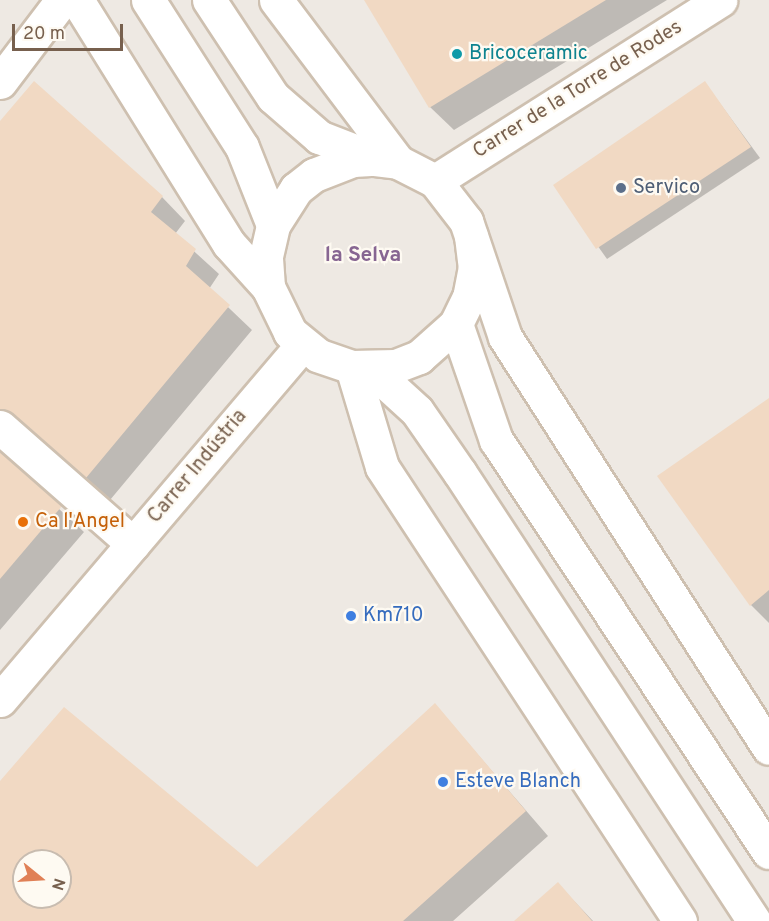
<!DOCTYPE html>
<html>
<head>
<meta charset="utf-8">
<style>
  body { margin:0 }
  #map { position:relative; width:769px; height:921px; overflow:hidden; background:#fcf7eb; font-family:Overpass,sans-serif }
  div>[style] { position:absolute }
  .industrial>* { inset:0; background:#eee9e3 }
  .shadow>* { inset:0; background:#0003 }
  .building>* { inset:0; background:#f1d9c3 }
  .roads { filter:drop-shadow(2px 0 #cec0b0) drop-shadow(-2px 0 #cec0b0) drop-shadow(0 2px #cec0b0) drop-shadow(0 -2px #cec0b0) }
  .street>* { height:33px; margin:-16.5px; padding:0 16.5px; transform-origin:16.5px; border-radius:16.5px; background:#fff }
  .secondary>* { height:33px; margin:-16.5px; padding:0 16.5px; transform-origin:16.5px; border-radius:16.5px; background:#fff }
  .dots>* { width:16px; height:16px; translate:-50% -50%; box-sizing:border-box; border:3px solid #fefaf2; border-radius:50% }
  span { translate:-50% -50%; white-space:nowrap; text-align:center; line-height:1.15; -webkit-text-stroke:4.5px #fefaf2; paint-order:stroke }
  .culture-label { font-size:20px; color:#0d838f }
  .left { translate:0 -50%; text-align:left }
  .street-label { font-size:20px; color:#77604e }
  .service-label { font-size:20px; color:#4e5e75 }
  .food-label { font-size:20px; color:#c56008 }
  .shop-label { font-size:20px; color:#366cbe }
  .neighbourhood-label { font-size:21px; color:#876692; font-weight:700 }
  .north { position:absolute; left:12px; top:849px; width:60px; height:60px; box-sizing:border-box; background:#fefaf2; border:2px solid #c8bcb0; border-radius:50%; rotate:108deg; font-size:16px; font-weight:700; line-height:24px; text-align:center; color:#77604e }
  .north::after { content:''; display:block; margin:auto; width:21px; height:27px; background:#e08056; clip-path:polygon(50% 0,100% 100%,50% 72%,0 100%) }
  .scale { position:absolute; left:12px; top:24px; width:111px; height:27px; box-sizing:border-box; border:3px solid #77604e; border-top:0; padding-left:8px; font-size:18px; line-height:21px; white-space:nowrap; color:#77604e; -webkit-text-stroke:4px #fefaf2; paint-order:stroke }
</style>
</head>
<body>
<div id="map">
  <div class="industrial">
    <div style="clip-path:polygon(evenodd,0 0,769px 0,769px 921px,0 921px,0 0,24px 861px,60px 861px,60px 897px,24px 897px,24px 861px)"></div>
  </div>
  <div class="shadow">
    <div style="clip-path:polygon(366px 0,667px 0,454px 130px,430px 107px)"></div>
    <div style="clip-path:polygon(705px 83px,760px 158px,607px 259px,555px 186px)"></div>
    <div style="clip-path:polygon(0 123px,162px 197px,185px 221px,175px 234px,219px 274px,209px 289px,252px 330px,110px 500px,37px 436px,19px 432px,9px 439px,7px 461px,84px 532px,0 630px)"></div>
    <div style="clip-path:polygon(769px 400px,769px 623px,751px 605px)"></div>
    <div style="clip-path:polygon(evenodd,435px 705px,548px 836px,453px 921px,0 921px,0 786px,257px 869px,435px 705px,24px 861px,60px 861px,60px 897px,24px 897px,24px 861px)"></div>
    <div style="clip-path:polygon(558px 884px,593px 921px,516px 921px)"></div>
  </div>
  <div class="building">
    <div style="clip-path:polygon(364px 0,606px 0,429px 108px)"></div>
    <div style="clip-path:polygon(34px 81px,163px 196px,151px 212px,196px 249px,186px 266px,230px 305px,86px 478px,12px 413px,0 409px,0 121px)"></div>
    <div style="clip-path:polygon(705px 81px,751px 147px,596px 249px,553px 185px)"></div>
    <div style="clip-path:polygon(769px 398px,769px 590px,750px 606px,657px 476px)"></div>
    <div style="clip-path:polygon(0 452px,62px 506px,0 579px)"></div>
    <div style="clip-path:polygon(evenodd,435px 703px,526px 811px,403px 921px,0 921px,0 781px,64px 707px,257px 867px,435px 703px,24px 861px,60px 861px,60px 897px,24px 897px,24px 861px)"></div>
    <div style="clip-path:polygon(558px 882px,592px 921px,514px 921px)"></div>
  </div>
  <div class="roads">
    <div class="street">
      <div style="left:0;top:82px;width:103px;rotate:-52.9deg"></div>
      <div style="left:435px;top:181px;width:338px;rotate:-32.4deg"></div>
      <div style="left:0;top:427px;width:177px;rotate:41.3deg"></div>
      <div style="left:0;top:700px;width:467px;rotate:-49.6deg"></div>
    </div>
    <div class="secondary">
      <div style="left:77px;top:0;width:287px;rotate:58.1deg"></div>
      <div style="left:229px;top:244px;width:58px;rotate:47.8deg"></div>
      <div style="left:148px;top:0;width:174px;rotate:57.4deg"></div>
      <div style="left:242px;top:147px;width:84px;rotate:68.3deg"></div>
      <div style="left:209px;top:0;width:116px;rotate:56.6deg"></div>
      <div style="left:273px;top:97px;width:61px;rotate:41deg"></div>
      <div style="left:319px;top:137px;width:58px;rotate:21.3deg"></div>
      <div style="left:276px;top:0;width:203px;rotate:53deg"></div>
      <div style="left:471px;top:236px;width:31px;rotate:83deg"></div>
      <div style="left:475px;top:267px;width:31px;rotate:101deg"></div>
      <div style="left:469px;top:297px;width:30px;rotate:116deg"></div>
      <div style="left:456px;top:324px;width:50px;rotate:138.3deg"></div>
      <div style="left:419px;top:357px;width:26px;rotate:159deg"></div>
      <div style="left:395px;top:366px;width:43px;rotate:178.7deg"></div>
      <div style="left:352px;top:367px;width:36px;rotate:-161deg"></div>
      <div style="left:318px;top:355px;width:36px;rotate:-141deg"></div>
      <div style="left:290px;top:332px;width:50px;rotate:-116.1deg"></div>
      <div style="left:268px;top:287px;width:31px;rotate:-94deg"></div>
      <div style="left:266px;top:256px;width:32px;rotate:-77deg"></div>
      <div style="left:273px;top:225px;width:43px;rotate:-57.4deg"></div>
      <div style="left:296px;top:189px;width:23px;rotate:-38deg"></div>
      <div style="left:314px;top:175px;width:42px;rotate:-21deg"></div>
      <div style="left:353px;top:160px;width:22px;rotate:-3deg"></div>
      <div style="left:375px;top:159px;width:23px;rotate:7deg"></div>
      <div style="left:398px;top:162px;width:42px;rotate:27.2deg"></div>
      <div style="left:435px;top:181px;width:51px;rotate:52.2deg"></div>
      <div style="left:466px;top:221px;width:122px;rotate:71.4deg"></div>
      <div style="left:505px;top:337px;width:488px;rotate:57.3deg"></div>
      <div style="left:456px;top:324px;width:123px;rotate:71deg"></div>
      <div style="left:496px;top:440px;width:494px;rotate:56.5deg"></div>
      <div style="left:352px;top:367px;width:104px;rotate:73.3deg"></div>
      <div style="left:382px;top:467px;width:543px;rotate:56.72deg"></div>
      <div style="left:371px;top:369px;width:62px;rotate:42.4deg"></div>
      <div style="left:417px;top:411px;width:75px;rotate:55.3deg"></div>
      <div style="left:460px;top:473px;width:536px;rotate:56.73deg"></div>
    </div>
  </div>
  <div class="dots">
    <div style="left:457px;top:54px;background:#0f9aa8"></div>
    <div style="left:621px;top:188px;background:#5c6f8a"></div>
    <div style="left:23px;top:522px;background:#e8710a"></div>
    <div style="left:351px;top:616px;background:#3f7fe0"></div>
    <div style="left:443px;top:782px;background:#3f7fe0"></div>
  </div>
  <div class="culture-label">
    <span class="left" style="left:469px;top:54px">Bricoceramic</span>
  </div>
  <div class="street-label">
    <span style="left:578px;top:90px;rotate:-32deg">Carrer de la Torre de Rodes</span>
    <span style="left:198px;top:467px;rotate:-50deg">Carrer Indústria</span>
  </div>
  <div class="service-label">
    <span class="left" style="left:633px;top:188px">Servico</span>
  </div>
  <div class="food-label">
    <span class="left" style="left:35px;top:522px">Ca l'Angel</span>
  </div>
  <div class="shop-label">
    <span class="left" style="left:363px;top:616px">Km710</span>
    <span class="left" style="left:455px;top:782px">Esteve Blanch</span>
  </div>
  <div class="neighbourhood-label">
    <span style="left:363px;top:256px">la Selva</span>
  </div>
  <div class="north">N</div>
  <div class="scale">20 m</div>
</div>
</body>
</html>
